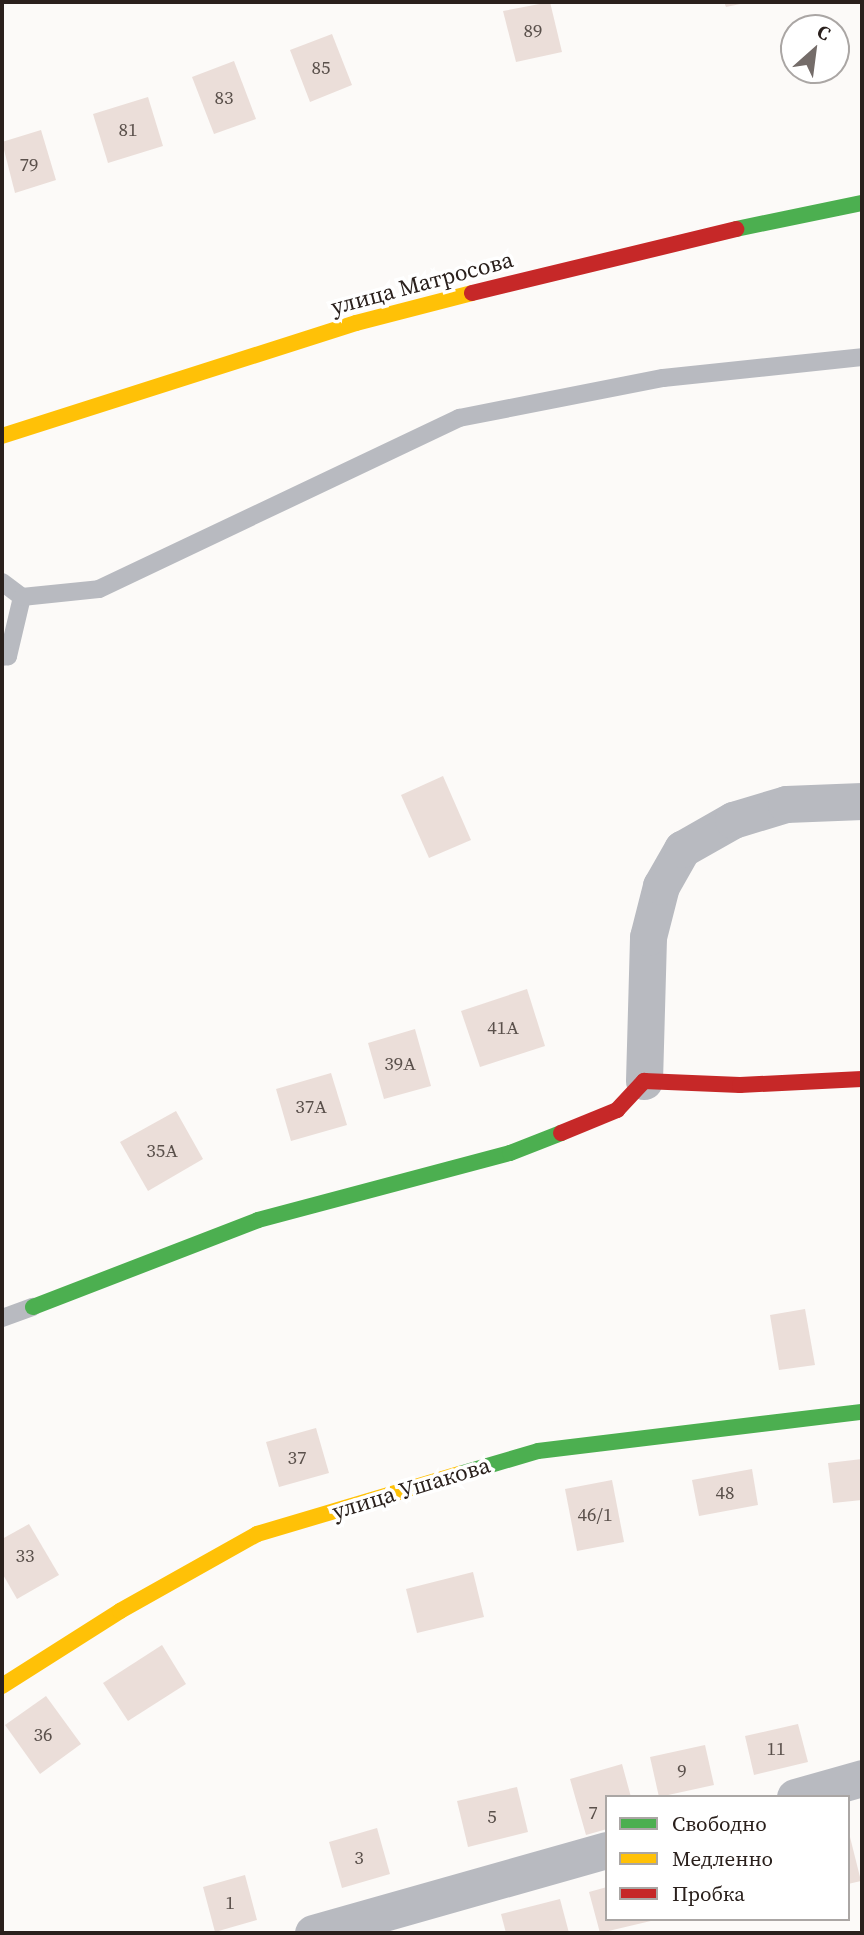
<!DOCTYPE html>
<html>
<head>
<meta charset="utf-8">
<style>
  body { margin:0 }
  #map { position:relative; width:864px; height:1935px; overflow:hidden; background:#fcfaf8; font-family:"Source Serif 4",serif }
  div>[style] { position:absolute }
  .building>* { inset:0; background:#ebded9 }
  .lane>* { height:18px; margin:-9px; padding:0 9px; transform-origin:9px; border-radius:9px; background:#b8bac0 }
  .street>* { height:37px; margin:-18.5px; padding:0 18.5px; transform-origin:18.5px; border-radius:18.5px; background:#b8bac0 }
  .fast>* { height:16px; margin:-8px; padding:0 8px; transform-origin:8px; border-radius:8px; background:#4caf50 }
  .slow>* { height:16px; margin:-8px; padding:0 8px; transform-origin:8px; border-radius:8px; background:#ffc107 }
  .jam>* { height:16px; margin:-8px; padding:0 8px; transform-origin:8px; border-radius:8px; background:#c62828 }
  span { translate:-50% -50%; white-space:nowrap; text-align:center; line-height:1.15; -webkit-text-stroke:7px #fff; paint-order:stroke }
  .number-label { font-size:19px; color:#5a504b }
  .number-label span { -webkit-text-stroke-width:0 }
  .street-label { font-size:23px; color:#2a201c }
  .frame { position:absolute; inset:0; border:4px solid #2a201c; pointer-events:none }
  .legend { position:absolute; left:605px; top:1795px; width:245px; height:126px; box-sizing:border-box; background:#fff; border:2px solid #aaa6a4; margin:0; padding:9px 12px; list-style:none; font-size:21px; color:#2a201c }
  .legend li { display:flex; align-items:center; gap:14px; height:35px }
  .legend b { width:35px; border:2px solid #aaa6a4 }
  .north { position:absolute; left:780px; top:14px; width:70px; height:70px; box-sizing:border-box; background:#fff; border:2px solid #aaa6a4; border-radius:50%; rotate:28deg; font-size:19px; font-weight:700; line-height:28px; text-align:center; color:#2a201c }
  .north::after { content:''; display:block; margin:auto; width:24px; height:32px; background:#746c69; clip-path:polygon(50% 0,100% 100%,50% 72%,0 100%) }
</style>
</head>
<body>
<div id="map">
  <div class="building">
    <div style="clip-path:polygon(550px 2px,562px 52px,516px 62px,503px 11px)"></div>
    <div style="clip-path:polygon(724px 2px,745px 2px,745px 3px,726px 7px)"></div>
    <div style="clip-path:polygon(332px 34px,352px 85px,310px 102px,290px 50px)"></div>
    <div style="clip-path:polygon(234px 61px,256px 119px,214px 134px,192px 77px)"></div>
    <div style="clip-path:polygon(148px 97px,163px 146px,108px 163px,93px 114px)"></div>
    <div style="clip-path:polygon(41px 130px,56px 180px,15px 193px,2px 142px)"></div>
    <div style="clip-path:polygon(443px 776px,471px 840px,429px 858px,401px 795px)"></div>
    <div style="clip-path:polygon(527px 989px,545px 1046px,480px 1067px,461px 1011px)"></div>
    <div style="clip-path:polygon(415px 1029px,431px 1086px,384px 1099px,368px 1043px)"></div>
    <div style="clip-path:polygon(331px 1073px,347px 1125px,291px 1141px,276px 1089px)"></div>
    <div style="clip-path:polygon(176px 1111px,203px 1159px,148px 1191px,120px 1142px)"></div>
    <div style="clip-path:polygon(805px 1309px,815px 1365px,779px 1370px,770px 1315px)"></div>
    <div style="clip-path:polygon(316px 1428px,329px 1473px,279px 1487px,266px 1442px)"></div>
    <div style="clip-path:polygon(862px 1459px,862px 1500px,833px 1503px,828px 1463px)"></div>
    <div style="clip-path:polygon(752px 1469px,758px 1505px,699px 1516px,692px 1480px)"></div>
    <div style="clip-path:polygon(612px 1480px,624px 1542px,577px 1551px,565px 1489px)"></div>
    <div style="clip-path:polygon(29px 1524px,59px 1575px,17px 1599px,2px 1573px,2px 1539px)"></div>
    <div style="clip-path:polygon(473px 1572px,484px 1617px,417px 1633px,406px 1589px)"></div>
    <div style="clip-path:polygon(162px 1645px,186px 1684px,128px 1721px,103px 1683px)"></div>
    <div style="clip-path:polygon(46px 1696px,81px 1744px,40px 1774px,5px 1725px)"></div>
    <div style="clip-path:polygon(798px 1724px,808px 1762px,754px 1775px,745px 1736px)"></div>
    <div style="clip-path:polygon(705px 1745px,714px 1785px,659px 1797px,650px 1757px)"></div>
    <div style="clip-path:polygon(622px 1764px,631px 1797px,607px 1797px,607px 1829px,586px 1835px,570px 1779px)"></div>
    <div style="clip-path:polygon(517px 1787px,528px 1832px,468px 1847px,457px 1801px)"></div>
    <div style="clip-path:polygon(377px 1828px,390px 1874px,342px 1888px,329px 1842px)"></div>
    <div style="clip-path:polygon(848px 1829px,861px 1881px,848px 1884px)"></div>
    <div style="clip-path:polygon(245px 1875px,257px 1920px,215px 1932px,203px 1887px)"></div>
    <div style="clip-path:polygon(607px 1887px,607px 1919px,655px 1920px,600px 1933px,589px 1892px)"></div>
    <div style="clip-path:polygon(560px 1899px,569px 1933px,506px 1933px,501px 1914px)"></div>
  </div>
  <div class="lane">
    <div style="left:2px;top:582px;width:25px;rotate:37deg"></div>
    <div style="left:22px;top:597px;width:61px;rotate:103.3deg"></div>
    <div style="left:8px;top:656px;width:6px;rotate:171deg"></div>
    <div style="left:22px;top:597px;width:77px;rotate:-5.9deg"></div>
    <div style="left:99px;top:589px;width:399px;rotate:-25.4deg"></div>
    <div style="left:459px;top:418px;width:208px;rotate:-11.1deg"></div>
    <div style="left:663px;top:378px;width:200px;rotate:-6deg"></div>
    <div style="left:2px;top:1318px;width:33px;rotate:-20deg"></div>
  </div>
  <div class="street">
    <div style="left:644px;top:1081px;width:144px;rotate:-88.4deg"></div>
    <div style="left:648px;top:937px;width:53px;rotate:-75.7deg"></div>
    <div style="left:661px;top:886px;width:43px;rotate:-60.4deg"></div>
    <div style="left:682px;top:849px;width:59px;rotate:-29.6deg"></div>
    <div style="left:733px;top:820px;width:55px;rotate:-16.8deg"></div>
    <div style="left:786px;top:804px;width:76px;rotate:-2.3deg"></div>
    <div style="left:795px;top:1797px;width:70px;rotate:-15.8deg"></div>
    <div style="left:313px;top:1933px;width:305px;rotate:-15.8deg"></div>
  </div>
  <div class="fast">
    <div style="left:736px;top:229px;width:129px;rotate:-11.7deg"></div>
    <div style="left:33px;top:1307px;width:241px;rotate:-21.1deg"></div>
    <div style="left:258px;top:1220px;width:261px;rotate:-14.9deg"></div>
    <div style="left:510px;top:1153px;width:55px;rotate:-21.4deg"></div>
    <div style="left:460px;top:1474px;width:81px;rotate:-16.4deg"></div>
    <div style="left:538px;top:1451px;width:326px;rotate:-6.9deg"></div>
  </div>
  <div class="slow">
    <div style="left:2px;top:436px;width:372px;rotate:-17.7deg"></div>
    <div style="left:356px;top:323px;width:120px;rotate:-14.5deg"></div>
    <div style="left:2px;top:1686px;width:140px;rotate:-32.4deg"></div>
    <div style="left:120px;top:1611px;width:157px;rotate:-29.3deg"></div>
    <div style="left:257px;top:1534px;width:212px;rotate:-16.5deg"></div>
  </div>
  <div class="jam">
    <div style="left:472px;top:293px;width:272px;rotate:-13.6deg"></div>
    <div style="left:561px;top:1133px;width:61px;rotate:-22.3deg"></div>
    <div style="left:617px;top:1110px;width:40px;rotate:-47deg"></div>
    <div style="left:644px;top:1081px;width:96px;rotate:2.4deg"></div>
    <div style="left:740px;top:1085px;width:122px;rotate:-2.8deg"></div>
  </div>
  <div class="number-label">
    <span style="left:533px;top:31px">89</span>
    <span style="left:321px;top:68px">85</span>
    <span style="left:224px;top:98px">83</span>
    <span style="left:128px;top:130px">81</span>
    <span style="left:29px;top:165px">79</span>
    <span style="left:503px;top:1028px">41А</span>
    <span style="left:400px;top:1064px">39А</span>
    <span style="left:311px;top:1107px">37А</span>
    <span style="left:162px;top:1151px">35А</span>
    <span style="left:297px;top:1458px">37</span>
    <span style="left:725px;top:1493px">48</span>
    <span style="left:595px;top:1515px">46/1</span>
    <span style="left:25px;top:1556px">33</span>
    <span style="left:43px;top:1735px">36</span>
    <span style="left:776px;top:1749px">11</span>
    <span style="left:682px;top:1771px">9</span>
    <span style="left:593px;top:1813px">7</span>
    <span style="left:492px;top:1817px">5</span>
    <span style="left:359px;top:1858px">3</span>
    <span style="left:230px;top:1903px">1</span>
  </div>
  <div class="street-label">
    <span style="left:422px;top:283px;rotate:-15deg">улица Матросова</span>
    <span style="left:411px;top:1488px;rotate:-17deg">улица Ушакова</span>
  </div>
  <div class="frame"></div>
  <ul class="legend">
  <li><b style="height:9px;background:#4caf50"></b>Свободно</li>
  <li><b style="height:9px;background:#ffc107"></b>Медленно</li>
  <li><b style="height:9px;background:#c62828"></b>Пробка</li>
  </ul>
  <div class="north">С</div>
</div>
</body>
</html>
